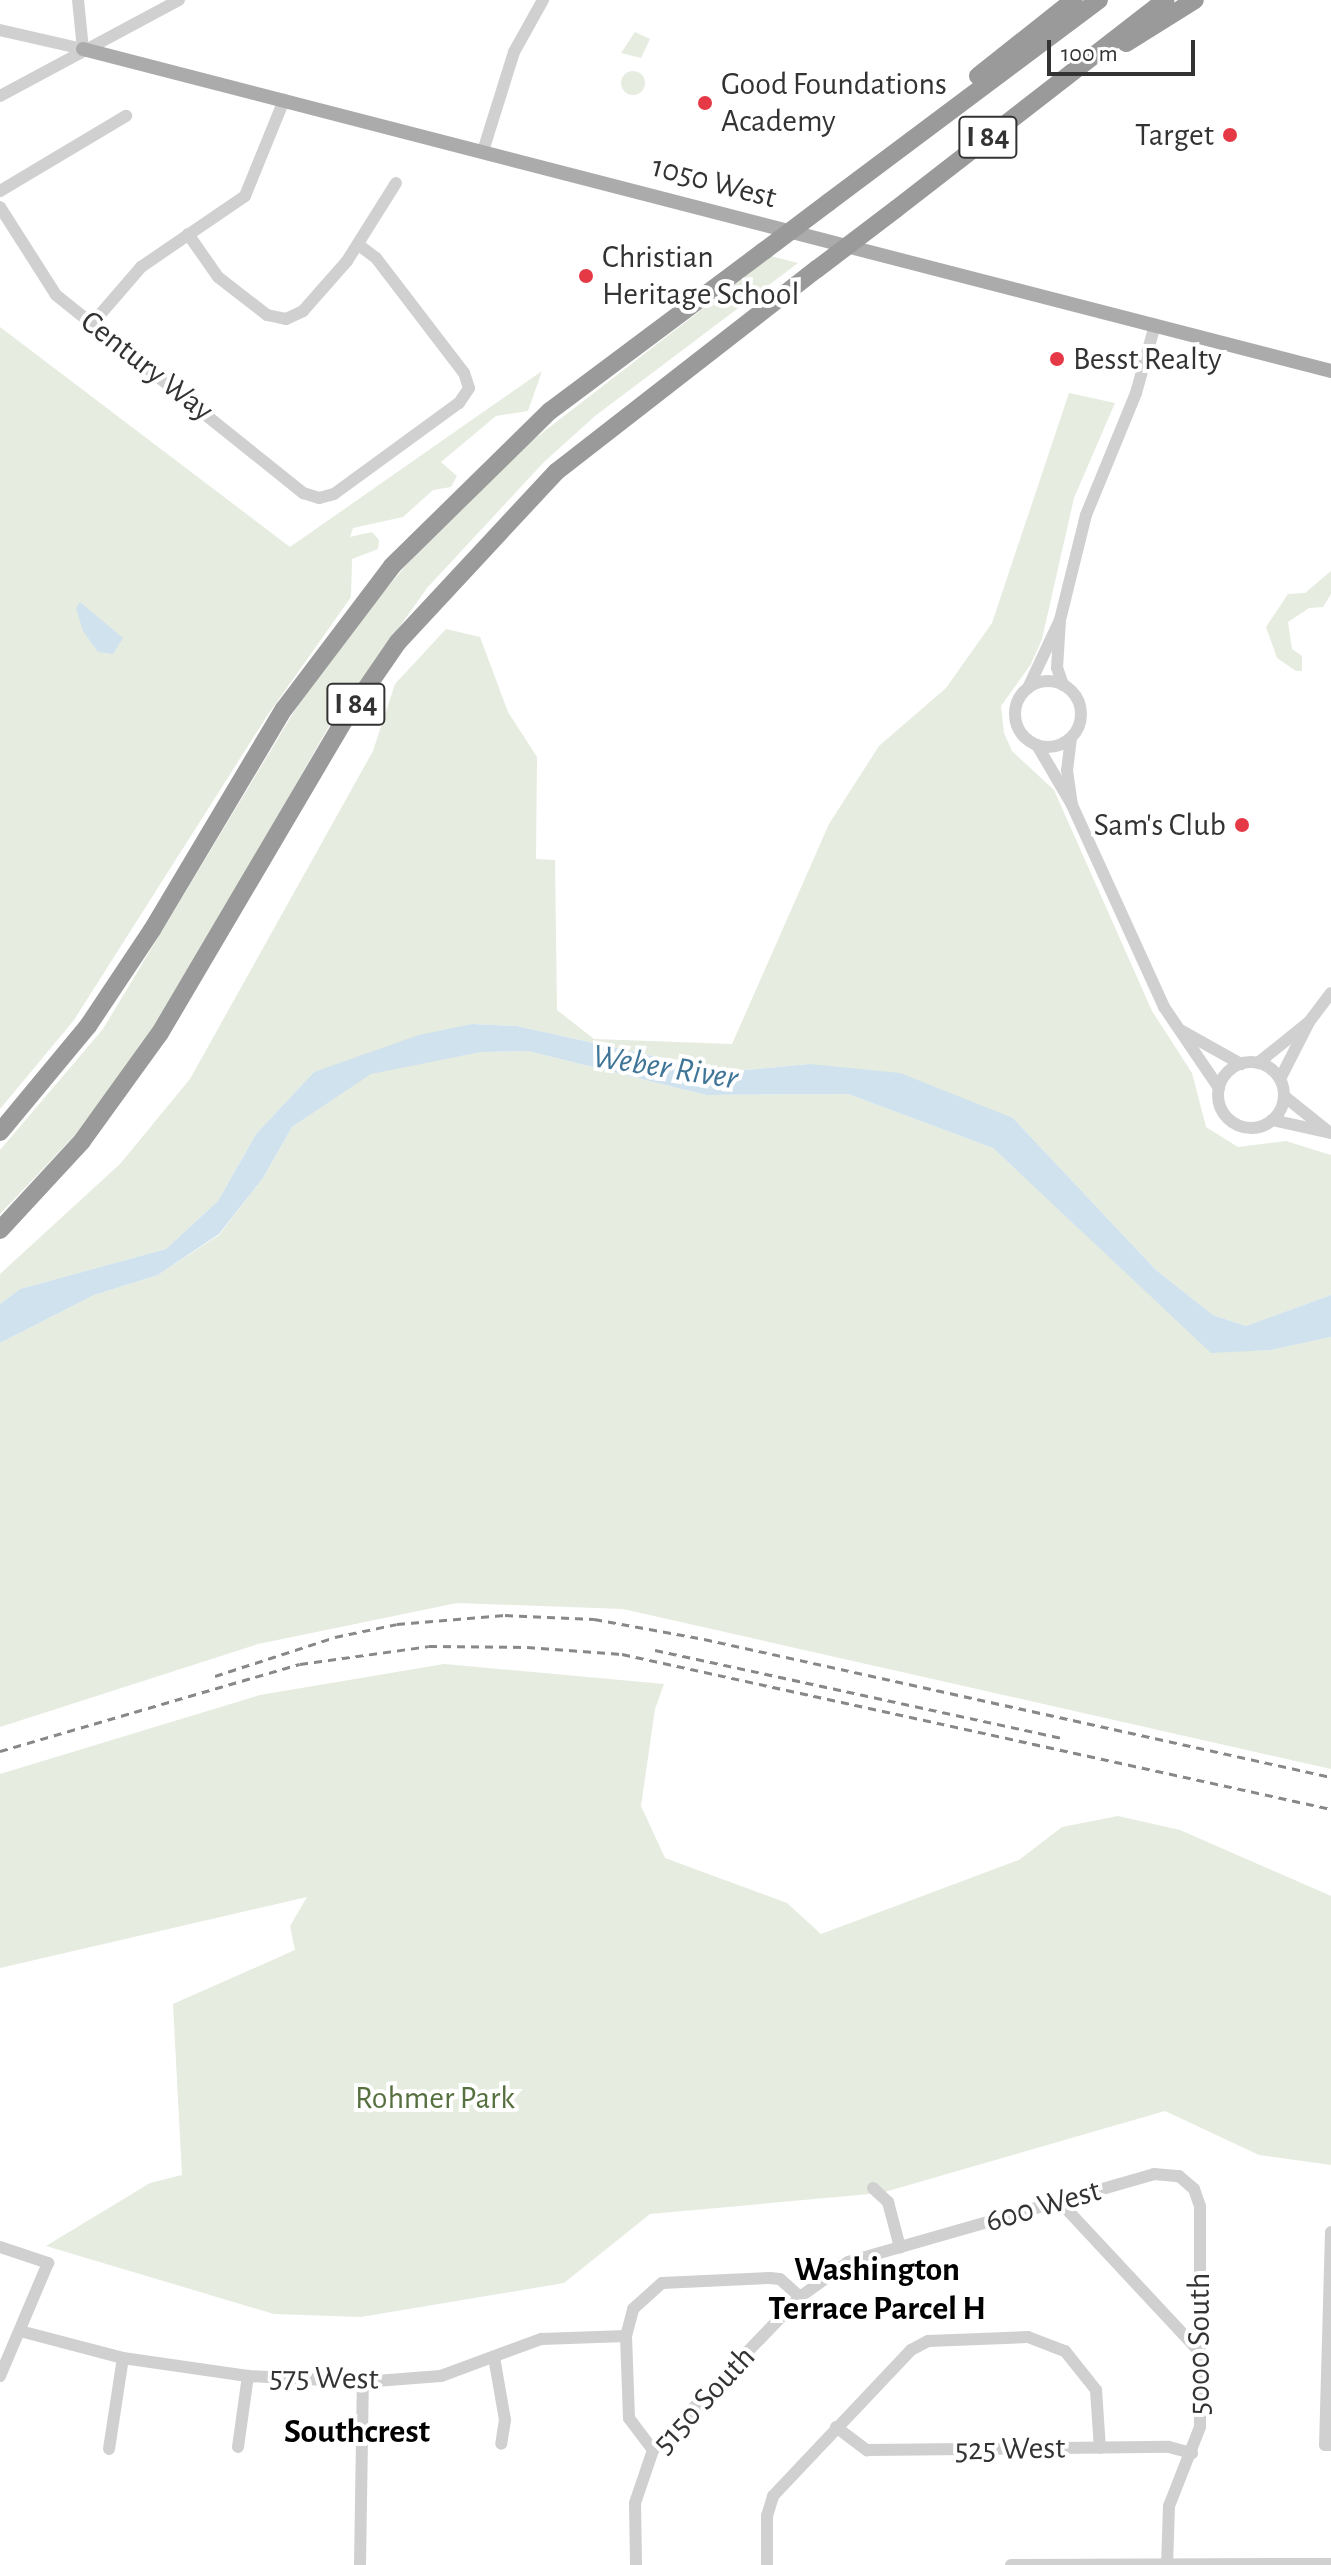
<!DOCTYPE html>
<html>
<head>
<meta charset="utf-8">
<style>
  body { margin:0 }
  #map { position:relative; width:1331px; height:2565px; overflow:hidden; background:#fff; font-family:"Alegreya Sans",sans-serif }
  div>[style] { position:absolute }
  .green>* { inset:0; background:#e6ecdf }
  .round { border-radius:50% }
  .water>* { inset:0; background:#cfe2ee }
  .minor>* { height:12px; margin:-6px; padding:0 6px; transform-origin:6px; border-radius:6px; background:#d0d0d0 }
  .minor>.ring { margin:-6px; padding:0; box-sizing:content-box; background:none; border:12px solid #d0d0d0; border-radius:50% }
  .major>* { height:14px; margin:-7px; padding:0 7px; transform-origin:7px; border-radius:7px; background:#ababab }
  .highway>* { height:18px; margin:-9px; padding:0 9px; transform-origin:9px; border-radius:9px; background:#9a9a9a }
  .rail>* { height:3px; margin-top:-1.5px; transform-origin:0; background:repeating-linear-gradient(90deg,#888 0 8px,transparent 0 14px) }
  .highway-bridge>* { height:18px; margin:-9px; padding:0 9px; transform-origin:9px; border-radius:9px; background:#9a9a9a }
  .dots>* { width:22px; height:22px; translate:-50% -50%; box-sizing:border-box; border:4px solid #fff; border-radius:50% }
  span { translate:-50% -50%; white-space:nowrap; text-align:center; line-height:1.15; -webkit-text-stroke:8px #fff; paint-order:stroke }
  .shield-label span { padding:2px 6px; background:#fff; border:2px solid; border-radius:6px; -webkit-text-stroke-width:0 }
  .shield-label { font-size:30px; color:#333; font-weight:700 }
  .poi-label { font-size:32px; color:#333 }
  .left { translate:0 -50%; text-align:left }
  .right { translate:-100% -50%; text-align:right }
  .street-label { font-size:32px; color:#333 }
  .park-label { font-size:32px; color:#56703f }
  .water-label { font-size:34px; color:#3f7597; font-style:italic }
  .neighbourhood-label { font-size:34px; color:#000; font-weight:700 }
  .scale { position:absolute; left:1047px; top:40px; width:148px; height:36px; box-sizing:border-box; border:4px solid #333; border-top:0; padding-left:10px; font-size:24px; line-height:28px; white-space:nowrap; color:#333; -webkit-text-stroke:6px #fff; paint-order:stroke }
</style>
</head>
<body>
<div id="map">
  <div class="green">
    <div style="clip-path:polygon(635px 32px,650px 39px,641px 58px,621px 53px)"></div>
    <div class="round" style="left:621px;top:71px;width:24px;height:24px"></div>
    <div style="clip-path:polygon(771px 256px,798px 263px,595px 416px,544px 462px,427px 588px,328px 728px,158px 1026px,74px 1136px,0 1214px,0 1150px,103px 1029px,295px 710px,348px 634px,408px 563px,520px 450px)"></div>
    <div style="clip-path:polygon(0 327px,290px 547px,542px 371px,528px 411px,496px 416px,441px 462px,457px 476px,451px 487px,433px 490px,403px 517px,353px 528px,350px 537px,372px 532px,379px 540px,378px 549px,352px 559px,351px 597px,267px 716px,74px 1020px,0 1109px)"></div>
    <div style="clip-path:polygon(1069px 393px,1115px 403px,1074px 498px,1042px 639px,1031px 664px,1001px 706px,1004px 733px,1012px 751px,1054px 790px,1152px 1011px,1192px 1073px,1206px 1127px,1238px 1147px,1286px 1141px,1331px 1155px,1331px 1295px,1246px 1326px,1213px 1315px,1156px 1270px,1013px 1118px,809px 1064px,725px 1072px,517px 1026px,472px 1024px,314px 1072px,256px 1134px,218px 1201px,166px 1249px,20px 1289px,0 1304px,0 1274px,120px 1164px,190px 1079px,373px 751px,395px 684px,446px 629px,480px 637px,508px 712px,537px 757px,536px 859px,555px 860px,557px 1010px,594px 1039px,732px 1044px,829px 824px,879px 746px,946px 688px,992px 623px)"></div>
    <div style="clip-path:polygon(1331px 571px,1331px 594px,1323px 607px,1309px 608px,1288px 622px,1292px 649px,1302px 656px,1302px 671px,1296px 671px,1277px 658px,1266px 627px,1288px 594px,1305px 593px)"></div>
    <div style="clip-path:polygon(528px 1051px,706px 1095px,848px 1094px,993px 1148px,1211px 1352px,1271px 1350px,1331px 1337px,1331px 1769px,623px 1609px,457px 1603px,258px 1644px,0 1727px,0 1343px,94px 1295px,158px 1275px,219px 1235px,263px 1178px,292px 1127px,371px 1073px,481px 1052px)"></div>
    <div style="clip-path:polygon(444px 1664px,664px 1684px,655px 1709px,641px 1806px,665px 1858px,787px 1903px,821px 1934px,1019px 1860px,1062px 1827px,1118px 1816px,1180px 1830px,1331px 1896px,1331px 2165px,1259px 2155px,1165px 2111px,881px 2193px,650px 2214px,564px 2283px,361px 2317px,274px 2314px,46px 2246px,150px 2183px,182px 2175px,173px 2004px,295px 1950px,290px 1926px,307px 1897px,0 1968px,0 1774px,260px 1695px)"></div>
  </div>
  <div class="water">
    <div style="clip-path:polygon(80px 602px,123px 638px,113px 654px,98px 652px,83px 631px,76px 608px)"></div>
    <div style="clip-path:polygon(472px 1024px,517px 1026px,725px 1072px,809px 1064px,900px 1073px,1013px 1118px,1156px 1270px,1213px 1315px,1246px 1326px,1331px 1295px,1331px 1337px,1271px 1350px,1211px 1353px,993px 1148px,848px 1094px,706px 1095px,528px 1051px,481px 1052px,371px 1074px,292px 1127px,263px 1178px,219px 1234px,158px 1275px,94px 1295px,0 1343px,0 1304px,20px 1289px,166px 1249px,218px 1201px,256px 1134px,314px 1072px,419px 1035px)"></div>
  </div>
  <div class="minor">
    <div style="left:78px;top:0;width:49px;rotate:84.2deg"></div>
    <div style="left:0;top:30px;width:85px;rotate:12.9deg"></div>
    <div style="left:0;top:96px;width:203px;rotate:-28.2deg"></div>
    <div style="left:483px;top:151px;width:104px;rotate:-72.6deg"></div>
    <div style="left:514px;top:52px;width:60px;rotate:-60.9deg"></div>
    <div style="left:0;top:191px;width:147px;rotate:-30.8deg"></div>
    <div style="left:0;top:207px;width:104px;rotate:57.5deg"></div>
    <div style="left:56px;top:295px;width:317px;rotate:38.7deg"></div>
    <div style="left:303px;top:493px;width:17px;rotate:17deg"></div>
    <div style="left:319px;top:498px;width:16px;rotate:-15deg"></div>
    <div style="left:334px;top:494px;width:155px;rotate:-36.1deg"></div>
    <div style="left:459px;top:403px;width:18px;rotate:-56deg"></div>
    <div style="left:469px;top:388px;width:16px;rotate:-108deg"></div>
    <div style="left:464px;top:373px;width:145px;rotate:-127.4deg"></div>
    <div style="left:376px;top:258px;width:21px;rotate:-143deg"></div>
    <div style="left:188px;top:234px;width:52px;rotate:55.1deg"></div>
    <div style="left:218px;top:277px;width:62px;rotate:37.8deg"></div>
    <div style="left:267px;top:315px;width:19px;rotate:12deg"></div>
    <div style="left:286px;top:319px;width:19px;rotate:-25deg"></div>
    <div style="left:303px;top:311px;width:67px;rotate:-48.7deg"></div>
    <div style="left:347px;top:261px;width:92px;rotate:-57.9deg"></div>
    <div style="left:91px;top:325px;width:77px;rotate:-49.2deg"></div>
    <div style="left:141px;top:267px;width:126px;rotate:-34.3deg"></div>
    <div style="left:245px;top:196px;width:104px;rotate:-67.9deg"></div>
    <div class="ring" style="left:1015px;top:681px;width:54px;height:54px"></div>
    <div style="left:1063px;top:685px;width:18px;rotate:-109deg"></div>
    <div style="left:1057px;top:668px;width:48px;rotate:-86.4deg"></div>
    <div style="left:1060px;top:620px;width:108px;rotate:-76.1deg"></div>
    <div style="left:1086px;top:515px;width:132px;rotate:-67.7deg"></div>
    <div style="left:1136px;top:393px;width:71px;rotate:-74.4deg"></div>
    <div style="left:1028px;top:688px;width:75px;rotate:-64.8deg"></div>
    <div style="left:1071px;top:738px;width:32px;rotate:97deg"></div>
    <div style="left:1067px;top:770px;width:35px;rotate:82deg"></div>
    <div style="left:1037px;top:745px;width:69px;rotate:59.7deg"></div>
    <div style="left:1072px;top:805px;width:222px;rotate:65.5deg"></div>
    <div style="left:1164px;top:1007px;width:98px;rotate:55.8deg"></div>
    <div style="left:1182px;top:1031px;width:68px;rotate:29.2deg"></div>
    <div class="ring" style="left:1218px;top:1062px;width:54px;height:54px"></div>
    <div style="left:1258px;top:1063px;width:65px;rotate:-38.8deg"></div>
    <div style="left:1280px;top:1079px;width:64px;rotate:-63deg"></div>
    <div style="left:1309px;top:1022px;width:36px;rotate:-53deg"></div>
    <div style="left:1284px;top:1096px;width:58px;rotate:38.7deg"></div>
    <div style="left:1272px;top:1120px;width:60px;rotate:12.4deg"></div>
    <div style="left:873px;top:2188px;width:21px;rotate:43deg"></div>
    <div style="left:888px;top:2202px;width:47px;rotate:75.1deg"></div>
    <div style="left:1059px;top:2201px;width:205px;rotate:47deg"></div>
    <div style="left:1331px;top:2232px;width:213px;rotate:91.6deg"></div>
    <div style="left:1325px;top:2445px;width:6px"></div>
    <div style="left:0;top:2247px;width:51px;rotate:18.4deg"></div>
    <div style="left:48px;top:2263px;width:123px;rotate:113deg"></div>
    <div style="left:20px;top:2331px;width:106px;rotate:14.7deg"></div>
    <div style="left:123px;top:2358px;width:126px;rotate:8.2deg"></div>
    <div style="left:248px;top:2376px;width:115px;rotate:3deg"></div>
    <div style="left:363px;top:2382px;width:78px;rotate:-4.4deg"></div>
    <div style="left:441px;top:2376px;width:107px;rotate:-20.3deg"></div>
    <div style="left:541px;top:2339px;width:85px;rotate:-2deg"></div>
    <div style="left:494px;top:2357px;width:64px;rotate:80.1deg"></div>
    <div style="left:505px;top:2420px;width:24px;rotate:99deg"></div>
    <div style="left:836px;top:2427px;width:39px;rotate:37deg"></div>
    <div style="left:867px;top:2450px;width:302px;rotate:-0.6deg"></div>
    <div style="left:1169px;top:2447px;width:24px;rotate:15deg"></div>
    <div style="left:238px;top:2447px;width:72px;rotate:-82deg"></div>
    <div style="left:109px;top:2449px;width:92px;rotate:-81.3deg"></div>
    <div style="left:653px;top:2450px;width:40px;rotate:-127deg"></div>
    <div style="left:629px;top:2418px;width:82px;rotate:-92.1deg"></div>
    <div style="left:626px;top:2336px;width:28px;rotate:-75deg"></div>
    <div style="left:633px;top:2309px;width:39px;rotate:-42deg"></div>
    <div style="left:662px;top:2283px;width:108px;rotate:-2.7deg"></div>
    <div style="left:770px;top:2278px;width:10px;rotate:6deg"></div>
    <div style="left:780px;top:2279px;width:27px;rotate:42deg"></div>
    <div style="left:800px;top:2297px;width:59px;rotate:-36.1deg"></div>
    <div style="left:848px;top:2262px;width:318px;rotate:-16deg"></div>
    <div style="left:1154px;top:2174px;width:25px;rotate:5deg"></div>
    <div style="left:1179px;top:2176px;width:20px;rotate:41deg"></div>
    <div style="left:1194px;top:2189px;width:18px;rotate:71deg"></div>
    <div style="left:1200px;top:2206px;width:221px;rotate:90deg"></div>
    <div style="left:1200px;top:2427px;width:85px;rotate:111.4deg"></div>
    <div style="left:1169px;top:2506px;width:59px;rotate:91.9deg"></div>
    <div style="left:360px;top:2565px;width:183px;rotate:-89.1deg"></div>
    <div style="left:636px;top:2565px;width:62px;rotate:-90.9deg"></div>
    <div style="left:635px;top:2503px;width:56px;rotate:-71.2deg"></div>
    <div style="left:653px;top:2450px;width:212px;rotate:-46.1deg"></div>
    <div style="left:767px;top:2565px;width:49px;rotate:-90deg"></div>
    <div style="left:767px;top:2516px;width:21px;rotate:-73deg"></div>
    <div style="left:773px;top:2496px;width:201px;rotate:-46.6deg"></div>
    <div style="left:911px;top:2350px;width:19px;rotate:-28deg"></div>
    <div style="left:928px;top:2341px;width:100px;rotate:-2.3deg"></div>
    <div style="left:1028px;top:2337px;width:40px;rotate:21deg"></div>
    <div style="left:1065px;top:2351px;width:50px;rotate:51.5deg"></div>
    <div style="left:1096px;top:2390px;width:58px;rotate:86.1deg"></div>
    <div style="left:1011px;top:2565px;width:320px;rotate:-0.2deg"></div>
  </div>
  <div class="major">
    <div style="left:83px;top:49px;width:1289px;rotate:14.47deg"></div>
  </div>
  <div class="highway">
    <div style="left:1126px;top:43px;width:81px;rotate:-31.9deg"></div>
    <div style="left:978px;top:76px;width:122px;rotate:-38.4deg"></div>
    <div style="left:829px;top:202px;width:337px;rotate:-36.8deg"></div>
    <div style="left:896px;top:209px;width:341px;rotate:-37.8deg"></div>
    <div style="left:0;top:1132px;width:138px;rotate:-50.3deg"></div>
    <div style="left:88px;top:1026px;width:115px;rotate:-56.3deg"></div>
    <div style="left:152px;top:930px;width:257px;rotate:-59.2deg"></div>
    <div style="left:284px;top:709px;width:179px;rotate:-52.9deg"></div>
    <div style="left:392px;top:566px;width:221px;rotate:-44.5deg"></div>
    <div style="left:550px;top:411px;width:267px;rotate:-36.8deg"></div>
    <div style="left:0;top:1230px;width:121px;rotate:-47.3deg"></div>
    <div style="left:82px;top:1141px;width:133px;rotate:-54.2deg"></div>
    <div style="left:160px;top:1033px;width:364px;rotate:-59.5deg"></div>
    <div style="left:345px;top:719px;width:93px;rotate:-55.5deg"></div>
    <div style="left:398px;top:642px;width:232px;rotate:-47.1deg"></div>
    <div style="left:556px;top:472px;width:331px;rotate:-37.9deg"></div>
  </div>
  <div class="rail">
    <div style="left:655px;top:1650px;width:416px;rotate:12.2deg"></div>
    <div style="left:215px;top:1676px;width:126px;rotate:-18deg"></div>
    <div style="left:335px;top:1637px;width:63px;rotate:-11.8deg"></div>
    <div style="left:397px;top:1624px;width:108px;rotate:-4.8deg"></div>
    <div style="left:505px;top:1615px;width:89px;rotate:2.6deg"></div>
    <div style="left:594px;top:1619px;width:112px;rotate:10.3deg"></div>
    <div style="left:704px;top:1639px;width:642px;rotate:12.41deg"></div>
    <div style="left:0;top:1751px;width:312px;rotate:-16.2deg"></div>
    <div style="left:300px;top:1664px;width:130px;rotate:-7.9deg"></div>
    <div style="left:429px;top:1646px;width:98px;rotate:0.6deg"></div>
    <div style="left:527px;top:1647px;width:95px;rotate:4.2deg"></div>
    <div style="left:622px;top:1654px;width:726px;rotate:12.33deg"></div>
  </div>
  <div class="highway-bridge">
    <div style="left:764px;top:251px;width:81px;rotate:-37deg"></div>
    <div style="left:817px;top:269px;width:99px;rotate:-37.2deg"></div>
  </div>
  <div class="dots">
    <div style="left:705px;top:103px;background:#e63946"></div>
    <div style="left:1230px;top:135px;background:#e63946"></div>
    <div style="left:586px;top:276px;background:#e63946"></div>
    <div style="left:1057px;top:359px;background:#e63946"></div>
    <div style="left:1242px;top:825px;background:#e63946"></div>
  </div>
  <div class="shield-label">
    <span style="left:988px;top:137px">I 84</span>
    <span style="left:356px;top:704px">I 84</span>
  </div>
  <div class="poi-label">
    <span class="left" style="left:721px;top:103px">Good Foundations<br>Academy</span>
    <span class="right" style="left:1214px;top:135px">Target</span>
    <span class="left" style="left:602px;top:276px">Christian<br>Heritage School</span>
    <span class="left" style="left:1073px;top:359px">Besst Realty</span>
    <span class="right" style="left:1226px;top:825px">Sam's Club</span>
  </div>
  <div class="street-label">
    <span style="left:714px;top:182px;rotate:15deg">1050 West</span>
    <span style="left:147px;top:366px;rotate:38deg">Century Way</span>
    <span style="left:1043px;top:2206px;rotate:-16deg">600 West</span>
    <span style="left:1199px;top:2344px;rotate:-90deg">5000 South</span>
    <span style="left:324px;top:2378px;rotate:1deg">575 West</span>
    <span style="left:704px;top:2400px;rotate:-47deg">5150 South</span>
    <span style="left:1010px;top:2449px;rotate:-1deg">525 West</span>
  </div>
  <div class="park-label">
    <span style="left:435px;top:2098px">Rohmer Park</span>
  </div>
  <div class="water-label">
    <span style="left:665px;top:1068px;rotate:9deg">Weber River</span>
  </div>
  <div class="neighbourhood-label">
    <span style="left:877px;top:2290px">Washington<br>Terrace Parcel H</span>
    <span style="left:357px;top:2433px">Southcrest</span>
  </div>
  <div class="scale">100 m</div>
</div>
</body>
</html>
